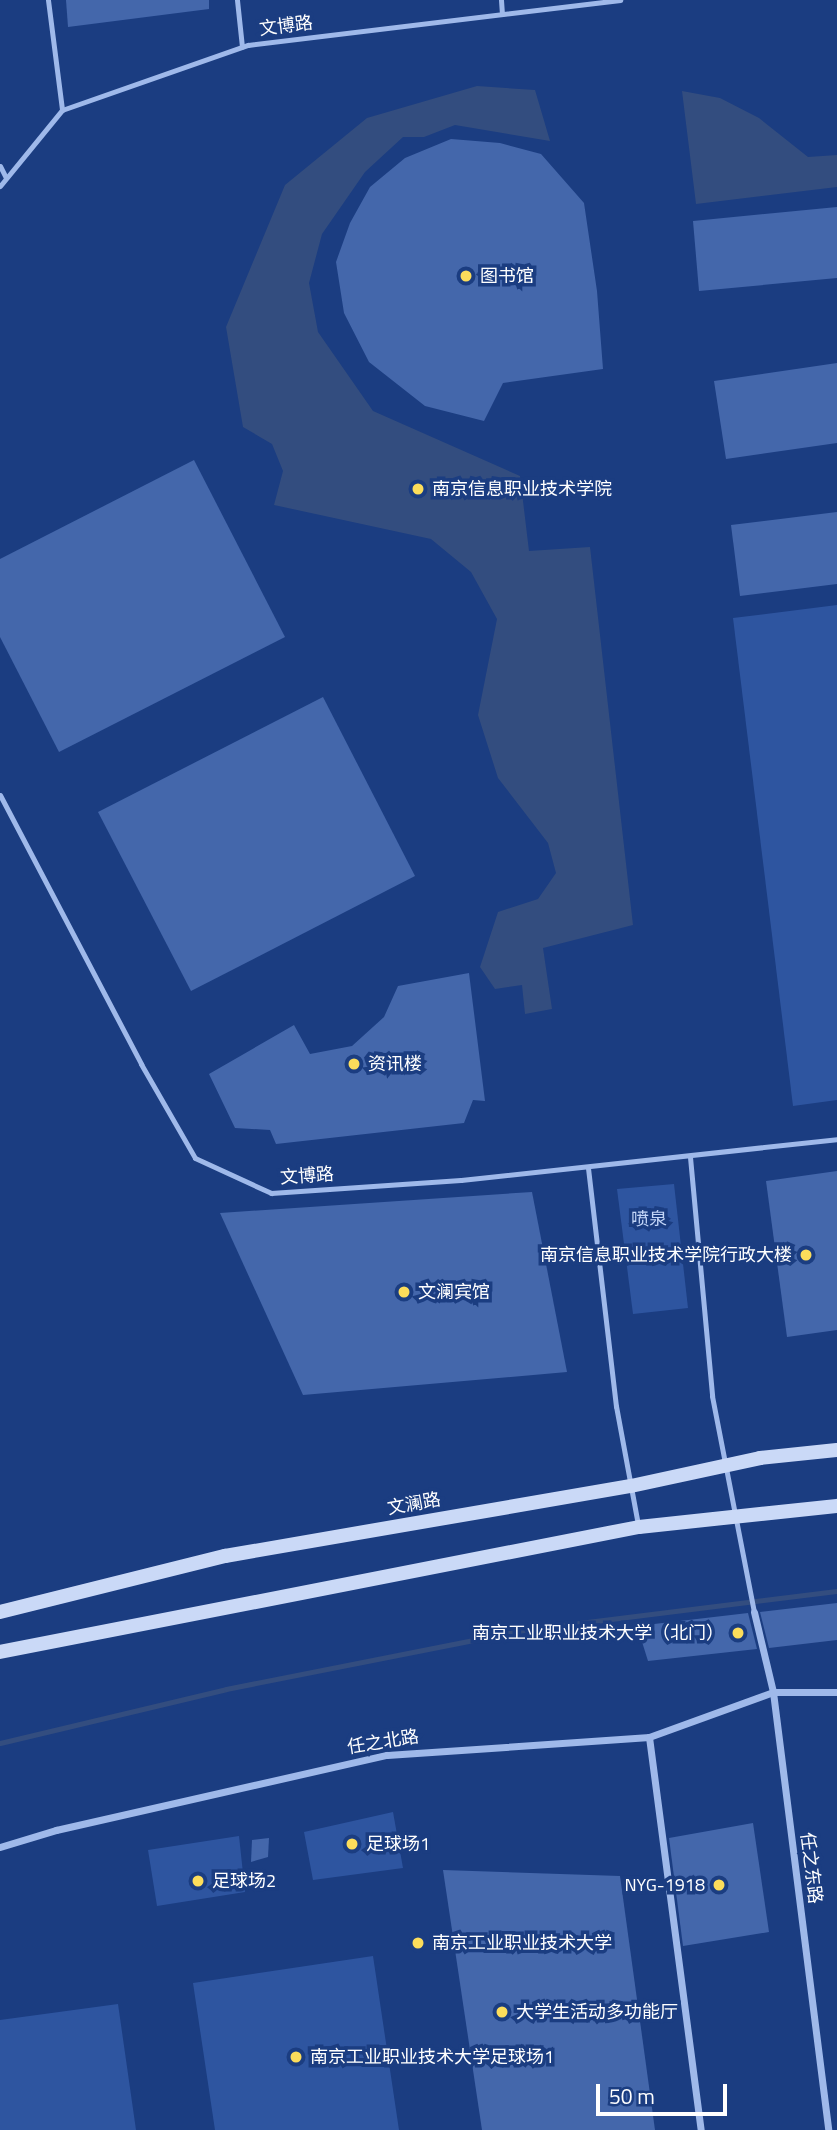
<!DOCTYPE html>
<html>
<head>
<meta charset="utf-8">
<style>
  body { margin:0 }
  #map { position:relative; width:837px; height:2130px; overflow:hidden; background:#1b3d81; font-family:"Titillium Web","Noto Sans SC",sans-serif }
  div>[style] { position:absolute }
  .green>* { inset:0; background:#2e55a0 }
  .water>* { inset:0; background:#334d7f }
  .stream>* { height:5px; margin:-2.5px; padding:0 2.5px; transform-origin:2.5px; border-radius:2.5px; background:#334d7f }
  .building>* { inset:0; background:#4467ab }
  .lane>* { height:5px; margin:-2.5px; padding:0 2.5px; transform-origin:2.5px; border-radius:2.5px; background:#9fb9ea }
  .street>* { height:7px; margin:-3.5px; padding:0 3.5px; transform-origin:3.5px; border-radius:3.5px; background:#9fb9ea }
  .secondary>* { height:14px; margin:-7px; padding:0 7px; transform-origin:7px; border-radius:7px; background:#cad9f7 }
  .dots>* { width:19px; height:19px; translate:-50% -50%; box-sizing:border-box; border:4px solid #1b3d81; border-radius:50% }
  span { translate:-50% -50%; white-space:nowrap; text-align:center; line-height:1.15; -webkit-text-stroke:7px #1b3d81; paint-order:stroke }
  .street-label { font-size:18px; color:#fff }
  .poi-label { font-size:18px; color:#fff }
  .left { translate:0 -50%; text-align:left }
  .right { translate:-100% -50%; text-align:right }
  .park-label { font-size:18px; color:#c3d6f8 }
  .scale { position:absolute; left:596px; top:2084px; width:131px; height:32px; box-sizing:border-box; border:4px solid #fff; border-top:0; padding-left:9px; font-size:21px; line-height:24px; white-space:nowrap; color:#fff; -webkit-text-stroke:5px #1b3d81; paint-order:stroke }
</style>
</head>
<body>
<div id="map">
  <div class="green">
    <div style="clip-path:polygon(837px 605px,837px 1100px,793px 1106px,733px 618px)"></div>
    <div style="clip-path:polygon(674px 1184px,688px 1308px,633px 1314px,617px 1189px)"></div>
    <div style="clip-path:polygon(393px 1812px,403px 1868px,313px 1880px,304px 1832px)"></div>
    <div style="clip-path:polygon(239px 1836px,245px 1892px,157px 1906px,148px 1850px)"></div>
    <div style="clip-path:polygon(373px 1956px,399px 2130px,215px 2130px,193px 1983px)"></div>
    <div style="clip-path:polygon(118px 2004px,136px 2130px,0 2130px,0 2020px)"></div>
  </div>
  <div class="water">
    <div style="clip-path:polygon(477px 86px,535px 90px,550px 141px,455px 125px,424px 137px,403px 137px,365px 172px,322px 234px,309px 283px,318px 332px,373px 411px,520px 476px,529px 551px,590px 547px,633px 925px,543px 948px,552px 1009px,525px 1014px,522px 985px,495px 989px,480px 967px,498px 912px,538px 899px,556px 873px,548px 843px,498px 778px,478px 715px,497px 619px,471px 572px,431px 539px,274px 505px,283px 471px,272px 444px,243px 427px,226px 327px,285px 185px,367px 118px)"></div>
    <div style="clip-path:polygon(682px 91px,720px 98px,759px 118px,808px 157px,837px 155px,837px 187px,696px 204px)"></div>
  </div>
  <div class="stream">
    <div style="left:0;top:1743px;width:232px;rotate:-13.4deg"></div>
    <div style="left:226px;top:1689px;width:303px;rotate:-11.2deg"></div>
    <div style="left:523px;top:1630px;width:316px;rotate:-7.1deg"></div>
  </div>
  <div class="building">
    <div style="clip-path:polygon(66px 0,209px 0,209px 9px,68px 27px)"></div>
    <div style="clip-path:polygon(451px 139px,500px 143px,541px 154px,584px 203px,597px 291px,603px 369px,503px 383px,484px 421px,425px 406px,369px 362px,344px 313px,336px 262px,350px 223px,370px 187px,405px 158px)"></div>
    <div style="clip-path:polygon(837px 207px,837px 278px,699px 291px,693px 221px)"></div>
    <div style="clip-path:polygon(837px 363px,837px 443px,726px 459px,714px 381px)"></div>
    <div style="clip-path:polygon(194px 460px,285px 637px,59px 752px,0 637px,0 559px)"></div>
    <div style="clip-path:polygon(837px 512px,837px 584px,740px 596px,731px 525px)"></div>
    <div style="clip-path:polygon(323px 697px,415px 876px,191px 991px,98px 812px)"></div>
    <div style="clip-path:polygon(469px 973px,485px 1101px,473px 1100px,464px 1123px,276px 1144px,270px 1130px,235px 1128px,209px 1074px,294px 1025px,310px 1054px,352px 1046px,384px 1017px,398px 986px)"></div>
    <div style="clip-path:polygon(837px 1171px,837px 1330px,787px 1337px,766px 1181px)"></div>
    <div style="clip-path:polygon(532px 1192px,567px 1372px,303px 1395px,220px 1213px)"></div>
    <div style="clip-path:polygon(837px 1603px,837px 1640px,769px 1648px,760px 1612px)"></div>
    <div style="clip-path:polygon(748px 1613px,757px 1649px,648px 1661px,637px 1626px)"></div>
    <div style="clip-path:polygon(753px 1823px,769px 1932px,683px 1946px,669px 1838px)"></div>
    <div style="clip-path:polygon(269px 1838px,268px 1857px,251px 1862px,252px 1840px)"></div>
    <div style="clip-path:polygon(443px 1870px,620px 1876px,655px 2130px,482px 2130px)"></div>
  </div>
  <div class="lane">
    <div style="left:48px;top:0;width:111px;rotate:82.7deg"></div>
    <div style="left:237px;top:0;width:47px;rotate:83.9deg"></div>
    <div style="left:501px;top:0;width:14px;rotate:86deg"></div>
    <div style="left:0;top:166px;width:13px;rotate:63deg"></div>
    <div style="left:0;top:186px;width:98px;rotate:-50.8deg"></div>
    <div style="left:62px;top:110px;width:197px;rotate:-19.3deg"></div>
    <div style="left:248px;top:45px;width:375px;rotate:-6.9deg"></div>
    <div style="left:0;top:795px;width:304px;rotate:62.3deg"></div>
    <div style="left:141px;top:1064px;width:108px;rotate:60.1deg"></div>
    <div style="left:195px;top:1158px;width:84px;rotate:24.7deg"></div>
    <div style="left:271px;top:1193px;width:190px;rotate:-3.9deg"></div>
    <div style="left:461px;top:1180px;width:378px;rotate:-6.2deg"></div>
    <div style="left:690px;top:1157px;width:240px;rotate:84.7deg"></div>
    <div style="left:712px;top:1396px;width:220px;rotate:79deg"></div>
    <div style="left:588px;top:1168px;width:240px;rotate:83.3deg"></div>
    <div style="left:616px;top:1406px;width:121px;rotate:79.5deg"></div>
  </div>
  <div class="street">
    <div style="left:754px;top:1612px;width:82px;rotate:76.6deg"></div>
    <div style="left:773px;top:1692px;width:441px;rotate:82.8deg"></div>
    <div style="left:649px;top:1737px;width:396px;rotate:82.5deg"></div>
    <div style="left:0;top:1847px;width:59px;rotate:-16.9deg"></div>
    <div style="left:56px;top:1830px;width:339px;rotate:-12.8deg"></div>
    <div style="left:387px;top:1755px;width:263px;rotate:-3.9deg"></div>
    <div style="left:649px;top:1737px;width:132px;rotate:-19.9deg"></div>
    <div style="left:773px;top:1692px;width:64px"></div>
  </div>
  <div class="secondary">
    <div style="left:0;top:1612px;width:232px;rotate:-14deg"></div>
    <div style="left:225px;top:1556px;width:412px;rotate:-9.8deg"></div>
    <div style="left:631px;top:1486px;width:132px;rotate:-12.2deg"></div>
    <div style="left:760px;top:1458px;width:77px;rotate:-5.9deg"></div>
    <div style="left:0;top:1652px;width:651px;rotate:-11.07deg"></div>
    <div style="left:639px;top:1527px;width:199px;rotate:-6.1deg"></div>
  </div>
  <div class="dots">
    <div style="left:466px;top:276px;background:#fcdd5b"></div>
    <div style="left:418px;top:489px;background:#fcdd5b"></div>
    <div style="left:354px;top:1064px;background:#fcdd5b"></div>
    <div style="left:806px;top:1255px;background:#fcdd5b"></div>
    <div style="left:404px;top:1292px;background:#fcdd5b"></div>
    <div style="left:738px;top:1633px;background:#fcdd5b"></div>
    <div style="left:352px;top:1844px;background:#fcdd5b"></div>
    <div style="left:198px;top:1881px;background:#fcdd5b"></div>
    <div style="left:719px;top:1885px;background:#fcdd5b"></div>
    <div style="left:418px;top:1943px;background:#fcdd5b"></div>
    <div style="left:502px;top:2012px;background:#fcdd5b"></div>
    <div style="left:296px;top:2057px;background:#fcdd5b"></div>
  </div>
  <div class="street-label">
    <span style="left:286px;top:26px;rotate:-7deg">文博路</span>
    <span style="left:307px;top:1176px;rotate:-4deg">文博路</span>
    <span style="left:414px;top:1504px;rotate:-10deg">文澜路</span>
    <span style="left:383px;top:1742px;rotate:-9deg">任之北路</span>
    <span style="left:811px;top:1868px;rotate:83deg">任之东路</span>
  </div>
  <div class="poi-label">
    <span class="left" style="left:480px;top:276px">图书馆</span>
    <span class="left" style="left:432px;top:489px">南京信息职业技术学院</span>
    <span class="left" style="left:368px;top:1064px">资讯楼</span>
    <span class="right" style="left:792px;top:1255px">南京信息职业技术学院行政大楼</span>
    <span class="left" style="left:418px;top:1292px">文澜宾馆</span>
    <span class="right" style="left:724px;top:1633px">南京工业职业技术大学（北门）</span>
    <span class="left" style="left:366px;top:1844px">足球场1</span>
    <span class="left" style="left:212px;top:1881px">足球场2</span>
    <span class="right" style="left:705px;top:1885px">NYG-1918</span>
    <span class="left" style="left:432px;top:1943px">南京工业职业技术大学</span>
    <span class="left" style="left:516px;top:2012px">大学生活动多功能厅</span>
    <span class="left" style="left:310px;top:2057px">南京工业职业技术大学足球场1</span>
  </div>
  <div class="park-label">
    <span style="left:649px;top:1219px">喷泉</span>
  </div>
  <div class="scale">50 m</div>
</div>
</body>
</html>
